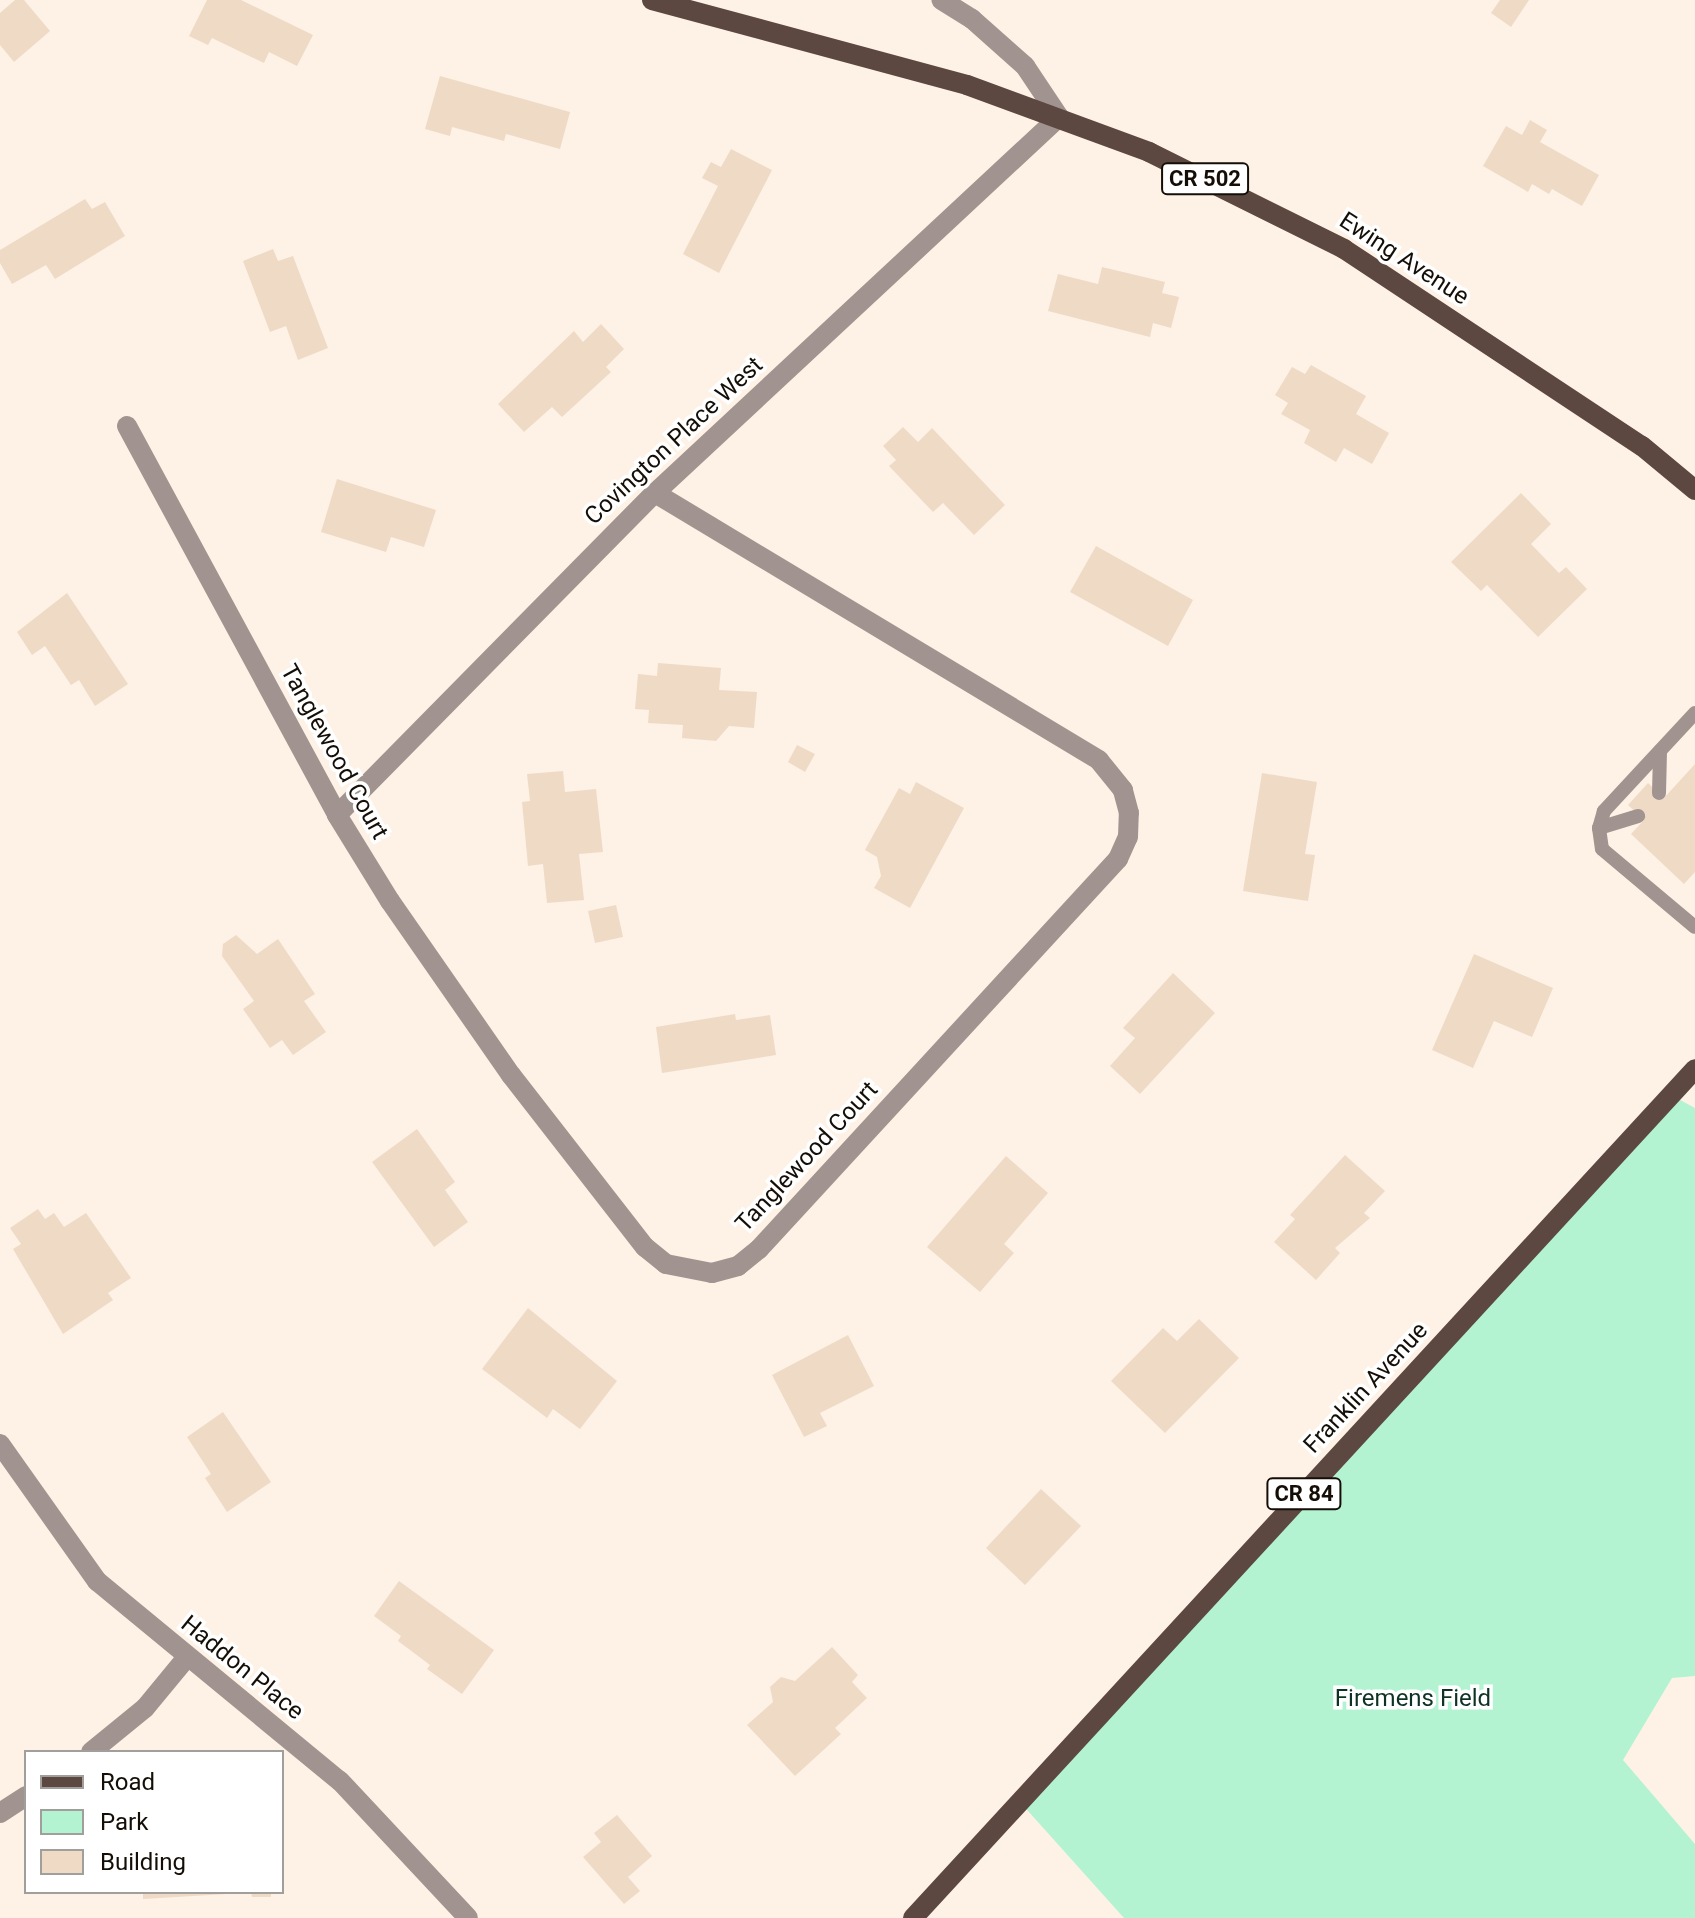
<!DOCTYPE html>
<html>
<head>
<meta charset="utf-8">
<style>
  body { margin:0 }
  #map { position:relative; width:1695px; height:1918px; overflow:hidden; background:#fdf2e5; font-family:Roboto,sans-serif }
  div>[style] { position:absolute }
  .green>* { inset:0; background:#b3f3d2 }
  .building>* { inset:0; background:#efdac6 }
  .lane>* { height:14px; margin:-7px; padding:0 7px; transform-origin:7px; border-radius:7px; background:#a19490 }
  .street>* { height:20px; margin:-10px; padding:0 10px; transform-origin:10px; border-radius:10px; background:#a19490 }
  .primary>* { height:20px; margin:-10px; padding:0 10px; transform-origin:10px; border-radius:10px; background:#5c4841 }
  span { translate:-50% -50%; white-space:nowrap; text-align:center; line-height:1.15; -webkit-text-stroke:7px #fff; paint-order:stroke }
  .shield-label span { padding:2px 6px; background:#fff; border:2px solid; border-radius:6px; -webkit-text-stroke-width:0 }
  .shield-label { font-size:22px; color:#140e07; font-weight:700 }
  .street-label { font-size:24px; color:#140e07 }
  .park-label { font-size:24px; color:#0f3323 }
  .legend { position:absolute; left:24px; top:1750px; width:260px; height:144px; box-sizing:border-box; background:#fff; border:2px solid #a19f9c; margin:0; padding:10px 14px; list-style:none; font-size:24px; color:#140e07 }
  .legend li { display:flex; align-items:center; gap:16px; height:40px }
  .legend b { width:40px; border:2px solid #a19f9c }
</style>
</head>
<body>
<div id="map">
  <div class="green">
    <div style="clip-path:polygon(1671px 1095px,1695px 1108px,1695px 1676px,1672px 1678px,1623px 1760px,1695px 1844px,1695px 1918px,1124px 1918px,1020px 1802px)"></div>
  </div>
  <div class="building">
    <div style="clip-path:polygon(15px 0,24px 0,50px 31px,14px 62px,0 45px,0 13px)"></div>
    <div style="clip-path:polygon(207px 0,241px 0,313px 35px,297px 66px,269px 52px,264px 63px,212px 38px,208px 45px,189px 36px)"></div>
    <div style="clip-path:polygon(1500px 0,1529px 0,1511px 27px,1491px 13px)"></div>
    <div style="clip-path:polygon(440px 76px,570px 112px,560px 149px,506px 134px,504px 141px,452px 127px,450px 136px,425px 129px)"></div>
    <div style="clip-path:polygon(1530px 120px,1547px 130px,1540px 142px,1599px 175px,1582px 206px,1552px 189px,1549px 194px,1532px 184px,1528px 192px,1483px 166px,1506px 126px,1522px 135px)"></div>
    <div style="clip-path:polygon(731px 149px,772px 170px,719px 273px,683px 254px,718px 186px,702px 178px,711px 162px,721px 167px)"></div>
    <div style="clip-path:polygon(85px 199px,92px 209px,105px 202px,125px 236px,55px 279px,46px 265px,12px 284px,0 263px,0 250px)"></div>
    <div style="clip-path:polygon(273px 249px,278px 261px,293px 256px,328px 348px,298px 360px,286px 326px,270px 332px,243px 261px)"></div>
    <div style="clip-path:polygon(1102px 267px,1165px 282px,1162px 293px,1179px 297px,1171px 328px,1153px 323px,1150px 337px,1048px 311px,1058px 274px,1098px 284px)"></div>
    <div style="clip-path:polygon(601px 324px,624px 349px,606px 367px,611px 372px,562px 417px,552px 407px,524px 432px,498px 404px,574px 331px,583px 342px)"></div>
    <div style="clip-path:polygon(1311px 365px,1366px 396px,1356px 414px,1389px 433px,1372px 464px,1344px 448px,1336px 462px,1304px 443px,1310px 430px,1281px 414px,1288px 403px,1275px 395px,1292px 367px,1305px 374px)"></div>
    <div style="clip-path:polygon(903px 427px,918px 442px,932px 428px,1005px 505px,974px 535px,943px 503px,933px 512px,889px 466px,896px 460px,883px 446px)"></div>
    <div style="clip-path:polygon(337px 479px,436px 510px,424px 547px,391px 537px,386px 552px,321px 532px)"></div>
    <div style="clip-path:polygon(1521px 493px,1551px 524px,1531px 544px,1559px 573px,1566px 567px,1587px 589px,1538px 637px,1487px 585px,1481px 591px,1451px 562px)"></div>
    <div style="clip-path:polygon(1096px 546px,1193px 600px,1168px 646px,1070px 592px)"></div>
    <div style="clip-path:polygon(67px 593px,128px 684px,95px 706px,79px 680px,71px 685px,45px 646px,32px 655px,17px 632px)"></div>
    <div style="clip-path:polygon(658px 663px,721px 668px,719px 690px,757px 692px,754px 728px,729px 726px,716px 741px,682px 738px,683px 725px,648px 723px,649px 710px,635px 709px,638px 674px,657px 676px)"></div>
    <div style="clip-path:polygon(797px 745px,815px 754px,805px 772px,788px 762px)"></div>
    <div style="clip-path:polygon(1695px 764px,1695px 872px,1684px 884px,1631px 834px,1644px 820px,1628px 805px,1648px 783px,1664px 798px)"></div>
    <div style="clip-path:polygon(563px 771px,565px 792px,596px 789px,603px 852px,579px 854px,584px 900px,547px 903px,543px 864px,528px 866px,522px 802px,530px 801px,527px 774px)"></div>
    <div style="clip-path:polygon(1262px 773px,1317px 782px,1305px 854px,1315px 855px,1308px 901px,1243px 891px)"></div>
    <div style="clip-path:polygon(916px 782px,964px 808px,910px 908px,874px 888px,881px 876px,877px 857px,865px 850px,899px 788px,910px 794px)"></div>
    <div style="clip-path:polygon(616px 905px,623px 937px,595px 943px,588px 911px)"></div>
    <div style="clip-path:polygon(236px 935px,257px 954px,278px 939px,315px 994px,304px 1001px,326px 1032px,293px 1055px,282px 1040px,270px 1048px,243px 1009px,254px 1001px,222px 956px,223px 944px)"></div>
    <div style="clip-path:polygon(1474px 954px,1553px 988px,1532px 1037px,1494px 1021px,1473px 1068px,1432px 1050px)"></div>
    <div style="clip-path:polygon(1173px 973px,1215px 1013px,1140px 1094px,1110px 1066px,1135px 1038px,1123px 1028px)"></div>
    <div style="clip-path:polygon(735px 1014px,736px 1020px,770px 1015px,776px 1055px,662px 1073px,656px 1027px)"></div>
    <div style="clip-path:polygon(417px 1129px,455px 1182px,445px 1190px,468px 1222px,434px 1247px,372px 1162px)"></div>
    <div style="clip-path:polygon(1345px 1155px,1385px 1191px,1364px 1213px,1370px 1218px,1335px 1248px,1340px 1253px,1316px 1280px,1274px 1242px,1295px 1219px,1290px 1215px)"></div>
    <div style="clip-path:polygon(1006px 1156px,1048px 1193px,1004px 1244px,1014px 1253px,980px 1292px,927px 1247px)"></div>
    <div style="clip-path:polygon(38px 1209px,45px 1219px,54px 1213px,64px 1227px,86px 1213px,131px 1278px,108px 1293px,113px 1300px,63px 1334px,13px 1249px,21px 1244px,10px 1228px)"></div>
    <div style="clip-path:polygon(528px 1308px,617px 1381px,580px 1429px,553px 1409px,547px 1418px,482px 1369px)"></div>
    <div style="clip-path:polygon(1199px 1319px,1239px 1358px,1165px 1433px,1111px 1381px,1163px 1328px,1177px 1341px)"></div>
    <div style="clip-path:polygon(848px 1335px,874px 1386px,820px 1413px,827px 1426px,804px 1437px,772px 1375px)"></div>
    <div style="clip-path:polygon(223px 1412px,271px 1482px,227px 1512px,205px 1478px,211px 1474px,187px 1437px)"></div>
    <div style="clip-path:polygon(1041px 1489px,1081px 1526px,1025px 1585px,986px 1548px)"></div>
    <div style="clip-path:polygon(399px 1581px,494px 1650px,462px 1694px,427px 1669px,430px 1665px,398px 1641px,401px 1636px,374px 1616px)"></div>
    <div style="clip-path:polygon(832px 1647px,858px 1675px,852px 1682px,867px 1698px,835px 1728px,841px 1734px,795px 1776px,747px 1725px,773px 1702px,770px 1687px,781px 1677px,795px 1681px)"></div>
    <div style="clip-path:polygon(617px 1815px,652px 1856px,628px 1877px,640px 1891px,624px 1904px,583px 1857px,601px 1842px,594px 1833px)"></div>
    <div style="clip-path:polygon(143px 1892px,227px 1892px,227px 1894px,143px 1899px)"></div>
    <div style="clip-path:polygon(251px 1892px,271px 1892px,271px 1897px,252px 1897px)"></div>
  </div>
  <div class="lane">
    <div style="left:1695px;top:713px;width:134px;rotate:132.9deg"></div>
    <div style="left:1604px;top:811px;width:18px;rotate:106deg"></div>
    <div style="left:1599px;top:828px;width:21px;rotate:82deg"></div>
    <div style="left:1602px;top:849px;width:121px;rotate:40deg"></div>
    <div style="left:1659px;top:793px;width:42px;rotate:-88.6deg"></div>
    <div style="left:1599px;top:828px;width:41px;rotate:-17.1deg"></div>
  </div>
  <div class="street">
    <div style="left:127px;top:426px;width:442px;rotate:61.6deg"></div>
    <div style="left:337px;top:815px;width:101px;rotate:58.4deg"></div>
    <div style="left:390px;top:901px;width:212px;rotate:55.2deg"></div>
    <div style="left:511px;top:1075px;width:218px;rotate:52.1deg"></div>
    <div style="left:645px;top:1247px;width:27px;rotate:39deg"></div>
    <div style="left:666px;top:1264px;width:47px;rotate:11.1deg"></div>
    <div style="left:712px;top:1273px;width:27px;rotate:-15deg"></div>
    <div style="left:738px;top:1266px;width:27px;rotate:-39deg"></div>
    <div style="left:759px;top:1249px;width:530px;rotate:-47.37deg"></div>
    <div style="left:1118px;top:859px;width:24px;rotate:-66deg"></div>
    <div style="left:1128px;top:837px;width:24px;rotate:-88deg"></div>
    <div style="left:1129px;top:813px;width:24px;rotate:-105deg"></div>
    <div style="left:1123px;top:790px;width:38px;rotate:-129deg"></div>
    <div style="left:1099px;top:760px;width:518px;rotate:-148.98deg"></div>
    <div style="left:337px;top:815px;width:453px;rotate:-45.4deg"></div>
    <div style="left:655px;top:493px;width:552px;rotate:-42.94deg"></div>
    <div style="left:1059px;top:117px;width:61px;rotate:-123.7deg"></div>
    <div style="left:1025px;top:66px;width:71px;rotate:-138.4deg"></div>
    <div style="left:972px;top:19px;width:36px;rotate:-148deg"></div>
    <div style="left:0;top:1444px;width:168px;rotate:54.7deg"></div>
    <div style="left:97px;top:1581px;width:315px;rotate:39.5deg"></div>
    <div style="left:340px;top:1781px;width:187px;rotate:46.9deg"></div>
    <div style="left:91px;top:1752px;width:70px;rotate:-39.2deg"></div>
    <div style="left:145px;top:1708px;width:66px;rotate:-50.5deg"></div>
    <div style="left:0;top:1813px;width:31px;rotate:-33deg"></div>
  </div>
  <div class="primary">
    <div style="left:652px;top:0;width:326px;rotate:15.1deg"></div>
    <div style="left:967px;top:85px;width:194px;rotate:20.2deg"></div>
    <div style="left:1149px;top:152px;width:218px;rotate:26.4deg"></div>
    <div style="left:1344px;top:249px;width:357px;rotate:33.5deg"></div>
    <div style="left:1642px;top:446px;width:69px;rotate:39.7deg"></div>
    <div style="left:913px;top:1918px;width:1154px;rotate:-47.35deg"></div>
  </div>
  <div class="shield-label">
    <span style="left:1205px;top:179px">CR 502</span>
    <span style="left:1304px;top:1494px">CR 84</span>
  </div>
  <div class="street-label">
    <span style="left:1404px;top:259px;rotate:33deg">Ewing Avenue</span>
    <span style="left:674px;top:441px;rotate:-43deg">Covington Place West</span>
    <span style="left:334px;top:752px;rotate:61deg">Tanglewood Court</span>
    <span style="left:807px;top:1157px;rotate:-47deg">Tanglewood Court</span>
    <span style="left:1366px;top:1388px;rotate:-47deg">Franklin Avenue</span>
    <span style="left:242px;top:1668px;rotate:39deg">Haddon Place</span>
  </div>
  <div class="park-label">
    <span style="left:1413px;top:1699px">Firemens Field</span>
  </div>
  <ul class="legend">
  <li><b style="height:10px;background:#5c4841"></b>Road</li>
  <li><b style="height:22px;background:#b3f3d2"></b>Park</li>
  <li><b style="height:22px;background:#efdac6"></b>Building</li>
  </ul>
</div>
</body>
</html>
